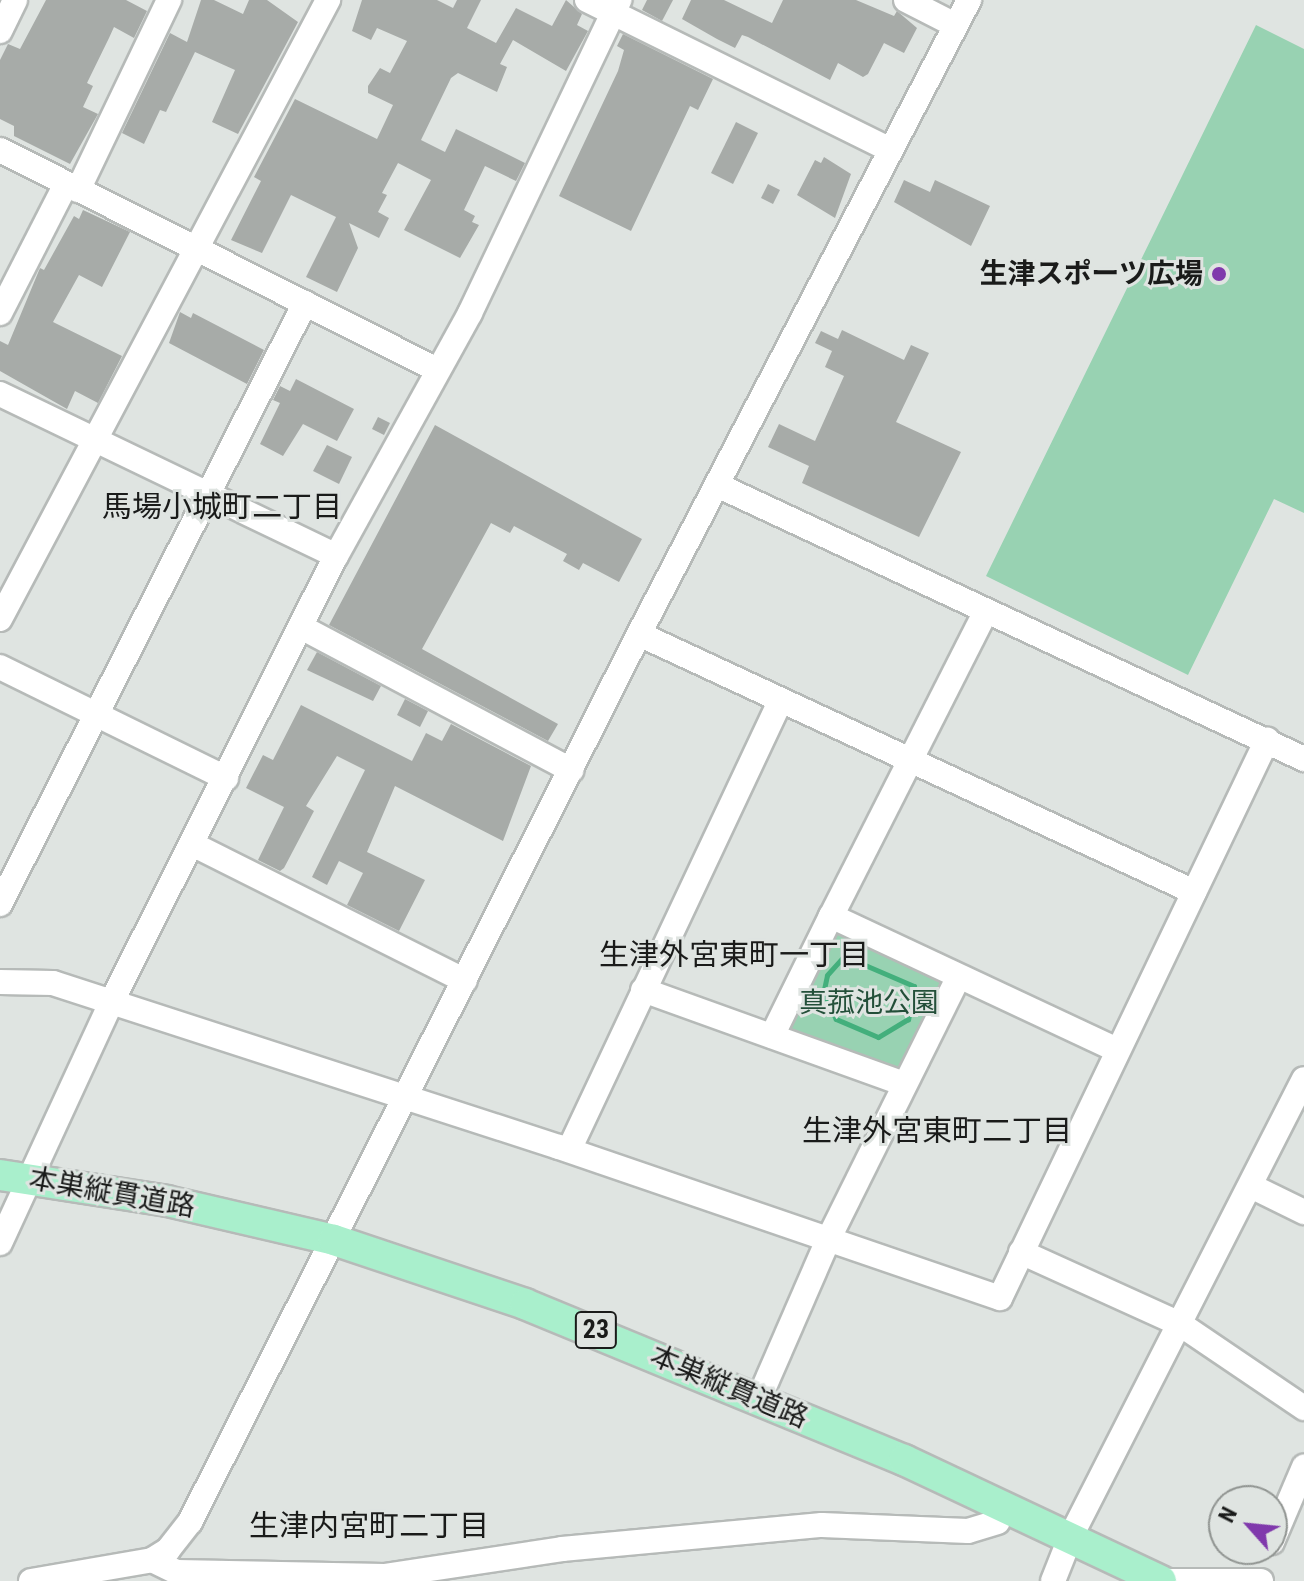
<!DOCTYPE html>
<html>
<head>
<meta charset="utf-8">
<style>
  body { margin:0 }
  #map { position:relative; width:1304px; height:1581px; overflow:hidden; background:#dfe4e1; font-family:"Roboto Condensed","Noto Sans JP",sans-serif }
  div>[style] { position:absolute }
  .green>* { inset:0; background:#98d2b2 }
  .stream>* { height:5px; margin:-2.5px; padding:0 2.5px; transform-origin:2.5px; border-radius:2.5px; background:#43af7c }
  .building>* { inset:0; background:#a7aba8 }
  .roads { filter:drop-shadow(2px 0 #b6bab8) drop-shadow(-2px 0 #b6bab8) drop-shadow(0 2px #b6bab8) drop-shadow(0 -2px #b6bab8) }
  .minor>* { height:24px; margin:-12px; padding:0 12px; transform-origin:12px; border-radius:12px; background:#fff }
  .major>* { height:30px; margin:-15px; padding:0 15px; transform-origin:15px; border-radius:15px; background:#a9efcc }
  .dots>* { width:22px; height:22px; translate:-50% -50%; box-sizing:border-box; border:4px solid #dfe4e1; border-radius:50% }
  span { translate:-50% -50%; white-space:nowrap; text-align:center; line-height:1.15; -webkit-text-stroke:6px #dfe4e1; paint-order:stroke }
  .shield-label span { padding:2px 6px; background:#dfe4e1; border:2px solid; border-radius:6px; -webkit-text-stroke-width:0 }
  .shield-label { font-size:26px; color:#1a1b1a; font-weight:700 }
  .poi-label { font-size:28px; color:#1a1b1a; font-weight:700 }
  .right { translate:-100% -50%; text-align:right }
  .park-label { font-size:28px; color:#234f39 }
  .street-label { font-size:28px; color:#1a1b1a }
  .neighbourhood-label { font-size:30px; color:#1a1b1a }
  .north { position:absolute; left:1208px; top:1485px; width:80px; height:80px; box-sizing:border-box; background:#dfe4e1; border:2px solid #909491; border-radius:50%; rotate:297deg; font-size:22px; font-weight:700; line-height:32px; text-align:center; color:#1a1b1a }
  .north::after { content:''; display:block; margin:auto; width:28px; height:36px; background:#8039ac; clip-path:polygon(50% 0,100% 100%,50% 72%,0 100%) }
</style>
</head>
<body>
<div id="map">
  <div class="green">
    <div style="clip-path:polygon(1256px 25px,1304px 49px,1304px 513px,1274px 499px,1188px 675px,986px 576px)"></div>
    <div style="clip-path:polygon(831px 923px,947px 976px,898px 1075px,779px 1029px)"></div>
  </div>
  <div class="stream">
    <div style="left:844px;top:956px;width:76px;rotate:23.2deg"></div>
    <div style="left:914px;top:986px;width:34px;rotate:100deg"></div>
    <div style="left:908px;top:1019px;width:35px;rotate:149deg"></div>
    <div style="left:878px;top:1037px;width:46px;rotate:-156.8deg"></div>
    <div style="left:836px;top:1019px;width:28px;rotate:-117deg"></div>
    <div style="left:823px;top:994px;width:19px;rotate:-78deg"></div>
    <div style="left:827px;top:975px;width:25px;rotate:-48deg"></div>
  </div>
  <div class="building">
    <div style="clip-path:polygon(46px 0,126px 0,147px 11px,134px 38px,114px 27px,109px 38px,87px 83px,93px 86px,83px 107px,98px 114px,70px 164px,14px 136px,14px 126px,0 119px,0 60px,8px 44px,20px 49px)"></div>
    <div style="clip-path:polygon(201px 0,214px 0,243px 14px,249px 0,267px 0,298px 22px,238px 134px,212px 122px,235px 70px,195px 52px,166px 112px,160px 110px,144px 144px,122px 133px,170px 33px,187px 42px)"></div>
    <div style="clip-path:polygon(362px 0,437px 0,453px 8px,457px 0,481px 0,467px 28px,496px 43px,516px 8px,552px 26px,566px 0,582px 14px,577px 25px,588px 31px,566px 71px,513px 40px,500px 64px,507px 67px,497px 92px,458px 73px,451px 78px,421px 140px,445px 152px,456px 129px,525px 163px,516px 181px,485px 166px,464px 210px,475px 216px,472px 222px,479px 225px,460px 258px,404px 230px,431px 180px,398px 163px,382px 193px,387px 195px,378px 212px,389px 218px,379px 238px,349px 223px,358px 248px,337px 292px,306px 277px,336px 217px,291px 195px,262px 253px,231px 240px,261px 181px,254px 177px,295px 99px,377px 139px,393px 105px,368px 93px,368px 86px,380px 68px,390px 73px,407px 41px,377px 28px,371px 40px,352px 31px)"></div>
    <div style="clip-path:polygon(647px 0,673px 0,662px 21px,642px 10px)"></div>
    <div style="clip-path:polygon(691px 0,724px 0,772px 23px,783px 0,856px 0,894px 16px,897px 11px,917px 28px,904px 53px,884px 43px,868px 74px,863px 77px,838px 63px,830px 80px,748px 37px,742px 35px,735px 48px,717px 39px,682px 19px)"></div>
    <div style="clip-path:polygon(623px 34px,713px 79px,698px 110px,690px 106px,631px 231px,559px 196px,618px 71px,624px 50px,617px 46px)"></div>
    <div style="clip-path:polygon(736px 122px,758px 133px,733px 184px,711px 173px)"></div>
    <div style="clip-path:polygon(824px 157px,851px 174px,835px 218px,797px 195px,815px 160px,821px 163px)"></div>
    <div style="clip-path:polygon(904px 180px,930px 192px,935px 180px,990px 206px,971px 246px,894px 202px)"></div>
    <div style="clip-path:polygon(768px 184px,780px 190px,773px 204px,761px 198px)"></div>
    <div style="clip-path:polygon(83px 210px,130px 232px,102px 287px,79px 275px,53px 322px,122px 356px,98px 403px,75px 391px,67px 409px,0 371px,0 341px,8px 345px,40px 268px,44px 270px,74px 216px,79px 219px)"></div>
    <div style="clip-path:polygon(180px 312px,191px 318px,193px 313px,264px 350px,247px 384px,169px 343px)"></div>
    <div style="clip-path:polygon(842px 330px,904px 360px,911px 345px,929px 353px,896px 422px,961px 452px,919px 537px,802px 483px,809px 466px,768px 447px,779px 424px,815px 441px,844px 376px,825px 367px,832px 351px,815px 343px,821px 331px,838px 339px)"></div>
    <div style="clip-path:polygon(296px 379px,354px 409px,337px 441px,303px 424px,283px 456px,260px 444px,280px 403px,273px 400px,280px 386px,290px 391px)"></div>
    <div style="clip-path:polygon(378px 417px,390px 423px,384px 435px,372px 429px)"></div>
    <div style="clip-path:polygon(435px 425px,642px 539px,619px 582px,583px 563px,579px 570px,563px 561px,567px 554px,514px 526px,510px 533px,491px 523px,422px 649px,558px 724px,548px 741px,329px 625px)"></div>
    <div style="clip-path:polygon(327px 445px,352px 457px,339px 484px,313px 471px)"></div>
    <div style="clip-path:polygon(317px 652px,381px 686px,373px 701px,307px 670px)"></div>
    <div style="clip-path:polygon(405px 699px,428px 711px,420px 727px,397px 715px)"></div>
    <div style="clip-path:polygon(301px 705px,412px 761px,426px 733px,442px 741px,451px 724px,531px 766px,503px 841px,395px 786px,367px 852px,425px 880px,399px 931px,347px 905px,363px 873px,339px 861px,327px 885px,312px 877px,365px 770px,337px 756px,306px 806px,314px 811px,284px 868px,280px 871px,258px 860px,284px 807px,246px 788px,263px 755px,273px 760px)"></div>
  </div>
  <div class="roads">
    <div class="minor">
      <div style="left:587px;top:0;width:338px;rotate:26.3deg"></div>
      <div style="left:906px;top:0;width:55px;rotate:27deg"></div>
      <div style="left:0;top:31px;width:34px;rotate:-64deg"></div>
      <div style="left:0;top:150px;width:490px;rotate:26.7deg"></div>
      <div style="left:78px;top:190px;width:211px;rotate:-64.4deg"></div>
      <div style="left:0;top:313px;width:145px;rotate:-62.9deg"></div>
      <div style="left:0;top:394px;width:373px;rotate:25.7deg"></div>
      <div style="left:717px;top:485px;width:648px;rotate:25.02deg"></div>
      <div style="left:986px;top:611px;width:342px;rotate:116.9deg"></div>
      <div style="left:831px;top:916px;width:316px;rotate:25.1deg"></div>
      <div style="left:0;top:619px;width:701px;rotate:-62.08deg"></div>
      <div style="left:301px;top:627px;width:306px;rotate:27.9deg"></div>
      <div style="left:639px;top:634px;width:612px;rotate:24.93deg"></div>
      <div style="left:0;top:667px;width:252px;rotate:26.2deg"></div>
      <div style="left:192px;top:844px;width:305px;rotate:26.6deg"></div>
      <div style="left:0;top:904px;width:674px;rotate:-63.09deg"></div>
      <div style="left:0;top:982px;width:53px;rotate:1.1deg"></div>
      <div style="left:53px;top:983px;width:532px;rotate:17.96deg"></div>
      <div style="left:559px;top:1147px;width:466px;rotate:18.9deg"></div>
      <div style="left:1000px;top:1298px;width:619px;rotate:-64.43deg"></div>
      <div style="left:643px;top:990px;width:277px;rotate:19.8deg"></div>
      <div style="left:772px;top:1036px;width:134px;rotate:-63.8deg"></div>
      <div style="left:569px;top:1150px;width:497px;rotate:-64.8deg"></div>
      <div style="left:1253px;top:1187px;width:57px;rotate:26.1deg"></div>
      <div style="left:0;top:1243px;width:267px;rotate:-65.2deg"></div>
      <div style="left:112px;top:1001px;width:498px;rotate:-63.3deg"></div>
      <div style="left:336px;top:556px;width:277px;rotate:-61.1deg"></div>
      <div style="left:470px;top:313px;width:347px;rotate:-64.5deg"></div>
      <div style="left:1021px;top:1252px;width:175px;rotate:24.4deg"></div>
      <div style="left:1180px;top:1324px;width:150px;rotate:34.1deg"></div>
      <div style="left:758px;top:1401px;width:176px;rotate:-66.5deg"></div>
      <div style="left:828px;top:1240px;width:290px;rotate:-63.6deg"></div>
      <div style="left:1272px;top:1542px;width:82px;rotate:-66.9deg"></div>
      <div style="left:152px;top:1560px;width:28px;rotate:26deg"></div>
      <div style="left:177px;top:1572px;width:207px;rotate:1.1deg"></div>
      <div style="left:384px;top:1576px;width:180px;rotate:-8.6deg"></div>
      <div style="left:562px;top:1549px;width:261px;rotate:-5.3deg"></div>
      <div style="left:822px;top:1525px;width:146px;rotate:2.4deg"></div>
      <div style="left:968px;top:1531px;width:31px;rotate:-17deg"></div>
      <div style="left:31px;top:1581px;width:123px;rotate:-9.8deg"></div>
      <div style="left:152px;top:1560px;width:19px;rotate:-32deg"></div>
      <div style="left:168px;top:1550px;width:36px;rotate:-52deg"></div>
      <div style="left:190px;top:1522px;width:995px;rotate:-63.18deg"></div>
      <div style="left:639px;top:634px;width:715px;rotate:-62.5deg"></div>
      <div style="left:1053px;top:1581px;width:46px;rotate:-68.4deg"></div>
      <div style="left:1070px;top:1538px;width:515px;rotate:-62.99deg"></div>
      <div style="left:1171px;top:1581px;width:90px"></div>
    </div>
    <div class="major">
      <div style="left:0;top:1175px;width:169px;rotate:8.8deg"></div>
      <div style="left:167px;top:1201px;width:171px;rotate:13.1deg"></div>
      <div style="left:334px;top:1240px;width:201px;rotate:18.5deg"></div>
      <div style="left:525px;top:1304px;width:410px;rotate:22.4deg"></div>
      <div style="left:904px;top:1460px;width:284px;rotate:25.2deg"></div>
    </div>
  </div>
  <div class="dots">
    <div style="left:1219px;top:274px;background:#8039ac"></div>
  </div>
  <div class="shield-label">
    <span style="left:596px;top:1330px">23</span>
  </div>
  <div class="poi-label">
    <span class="right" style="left:1203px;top:274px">生津スポーツ広場</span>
  </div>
  <div class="park-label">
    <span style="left:869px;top:1003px">真菰池公園</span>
  </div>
  <div class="street-label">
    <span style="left:112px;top:1193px;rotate:10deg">本巣縦貫道路</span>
    <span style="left:729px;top:1387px;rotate:23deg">本巣縦貫道路</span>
  </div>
  <div class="neighbourhood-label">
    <span style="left:222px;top:507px">馬場小城町二丁目</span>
    <span style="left:734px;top:955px">生津外宮東町一丁目</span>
    <span style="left:937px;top:1131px">生津外宮東町二丁目</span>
    <span style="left:369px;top:1526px">生津内宮町二丁目</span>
  </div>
  <div class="north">N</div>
</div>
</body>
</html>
